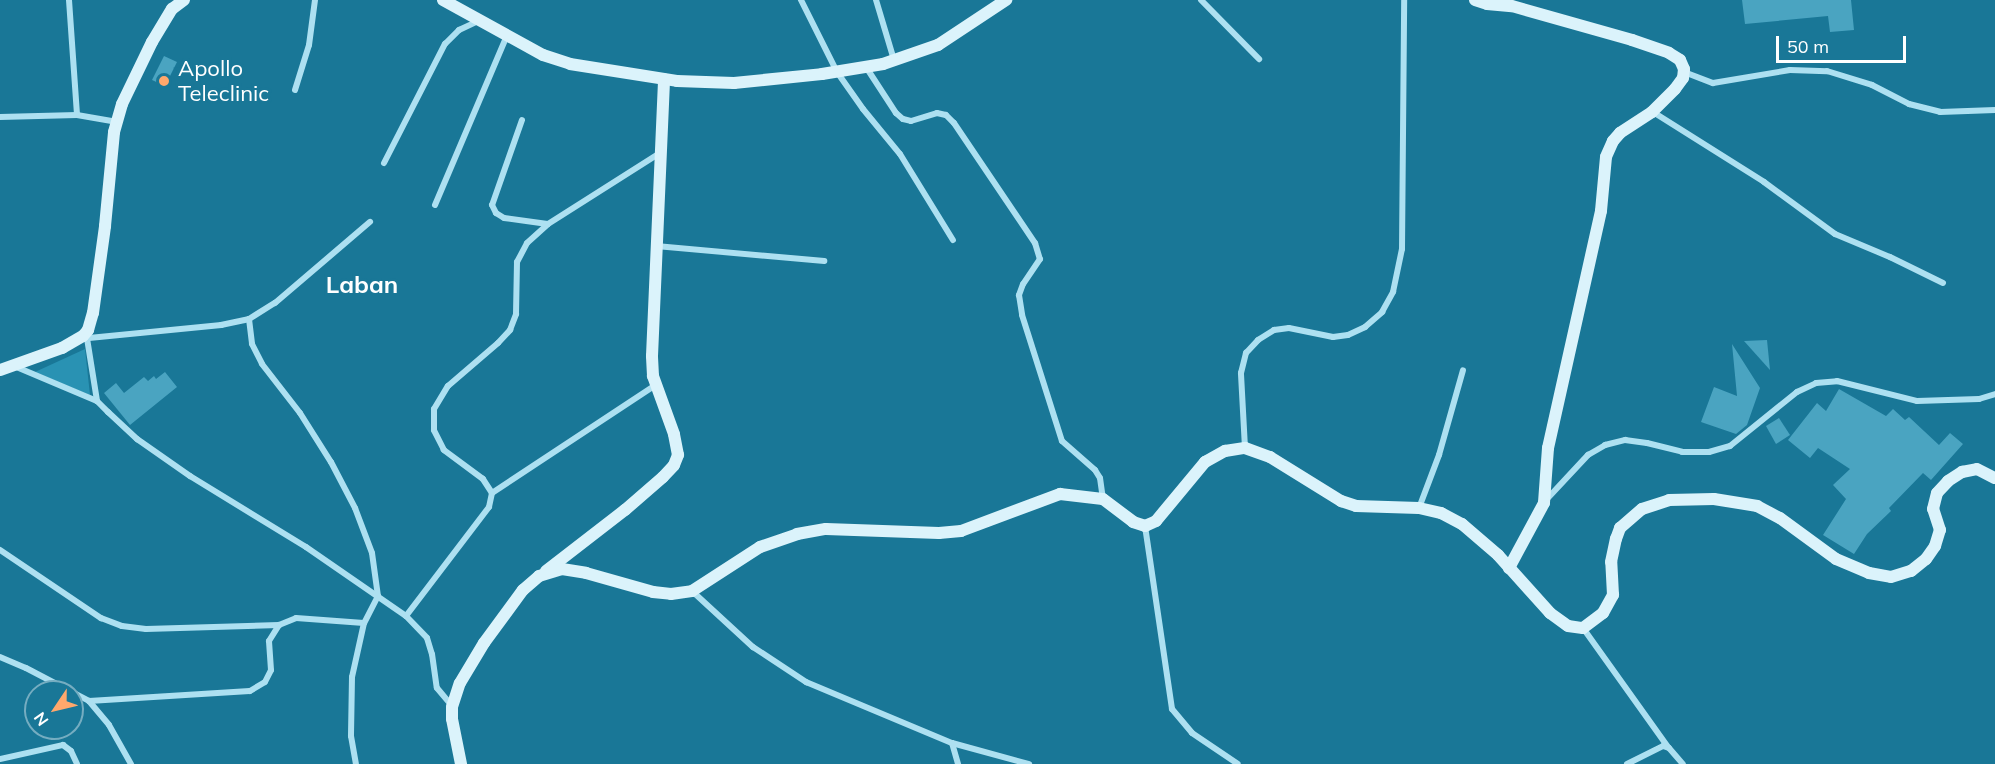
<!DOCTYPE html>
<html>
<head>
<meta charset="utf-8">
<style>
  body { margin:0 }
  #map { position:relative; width:1995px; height:764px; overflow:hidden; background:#197797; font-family:Mulish,sans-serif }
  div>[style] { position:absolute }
  .green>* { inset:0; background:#2992b3 }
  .building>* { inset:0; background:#4aa4c1 }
  .street>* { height:6px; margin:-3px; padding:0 3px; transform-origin:3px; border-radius:3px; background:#ade0f1 }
  .secondary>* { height:12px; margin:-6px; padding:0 6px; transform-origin:6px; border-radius:6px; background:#dbf3fb }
  .dots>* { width:16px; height:16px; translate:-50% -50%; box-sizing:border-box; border:3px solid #197797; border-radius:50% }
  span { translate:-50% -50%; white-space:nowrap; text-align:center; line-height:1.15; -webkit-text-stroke:6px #197797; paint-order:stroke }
  .poi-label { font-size:22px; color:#fff }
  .left { translate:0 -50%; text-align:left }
  .neighbourhood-label { font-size:24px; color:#fff; font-weight:700 }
  .north { position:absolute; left:24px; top:680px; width:60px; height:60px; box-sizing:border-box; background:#197797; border:2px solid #75adc1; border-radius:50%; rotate:235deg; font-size:16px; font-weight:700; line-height:24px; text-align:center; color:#fff }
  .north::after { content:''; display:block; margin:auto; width:21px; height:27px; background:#ffa86c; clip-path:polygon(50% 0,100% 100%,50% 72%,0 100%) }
  .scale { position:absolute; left:1776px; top:36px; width:130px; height:27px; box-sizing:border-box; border:3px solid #fff; border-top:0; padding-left:8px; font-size:18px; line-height:21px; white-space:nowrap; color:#fff; -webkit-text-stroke:4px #197797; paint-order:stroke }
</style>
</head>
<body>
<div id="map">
  <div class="green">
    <div style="clip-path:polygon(85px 349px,90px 395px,35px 372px)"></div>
  </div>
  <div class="building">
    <div style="clip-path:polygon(1742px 0,1851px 0,1854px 30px,1830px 32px,1828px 16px,1745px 24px)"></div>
    <div style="clip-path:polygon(164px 56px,177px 62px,165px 86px,152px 80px)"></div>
    <div style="clip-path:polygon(1767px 340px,1770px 370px,1744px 341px)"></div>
    <div style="clip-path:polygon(1732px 344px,1760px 388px,1747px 425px,1736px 434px,1701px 422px,1714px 387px,1737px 396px)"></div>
    <div style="clip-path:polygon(165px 372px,177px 387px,130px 425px,104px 393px,116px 383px,124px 393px,144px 377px,148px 381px,154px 376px,156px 379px)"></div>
    <div style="clip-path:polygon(1839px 389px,1886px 416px,1893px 409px,1905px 420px,1909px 417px,1939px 445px,1950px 433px,1963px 444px,1931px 480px,1923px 473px,1889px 508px,1891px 511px,1867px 534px,1854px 554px,1823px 535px,1846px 499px,1833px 485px,1850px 469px,1818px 448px,1810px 458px,1788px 440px,1817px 403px,1826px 411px)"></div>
    <div style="clip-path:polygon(1779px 418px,1790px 435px,1776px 444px,1766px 426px)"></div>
  </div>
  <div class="street">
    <div style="left:69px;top:0;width:115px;rotate:86deg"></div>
    <div style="left:801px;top:0;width:80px;rotate:63.4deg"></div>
    <div style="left:837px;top:72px;width:45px;rotate:54.9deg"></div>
    <div style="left:863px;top:109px;width:58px;rotate:50.6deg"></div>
    <div style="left:900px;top:154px;width:101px;rotate:58.4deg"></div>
    <div style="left:876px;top:0;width:63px;rotate:73.3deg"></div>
    <div style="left:1201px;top:0;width:83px;rotate:45.5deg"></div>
    <div style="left:866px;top:67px;width:55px;rotate:56.9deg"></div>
    <div style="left:896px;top:113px;width:9px;rotate:41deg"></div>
    <div style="left:903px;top:119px;width:8px;rotate:14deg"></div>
    <div style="left:911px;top:121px;width:27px;rotate:-17deg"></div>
    <div style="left:937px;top:113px;width:9px;rotate:13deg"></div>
    <div style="left:946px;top:115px;width:11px;rotate:45deg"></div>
    <div style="left:954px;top:123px;width:145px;rotate:56deg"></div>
    <div style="left:1035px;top:243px;width:17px;rotate:73deg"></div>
    <div style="left:1040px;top:259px;width:30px;rotate:124deg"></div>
    <div style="left:1023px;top:284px;width:12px;rotate:110deg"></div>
    <div style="left:1019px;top:295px;width:20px;rotate:81deg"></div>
    <div style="left:1022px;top:315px;width:132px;rotate:72.4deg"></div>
    <div style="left:1062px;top:441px;width:44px;rotate:41.3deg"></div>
    <div style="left:1095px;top:470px;width:9px;rotate:58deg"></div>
    <div style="left:1100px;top:478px;width:21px;rotate:82deg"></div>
    <div style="left:1684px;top:72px;width:31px;rotate:21deg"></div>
    <div style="left:1713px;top:83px;width:78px;rotate:-9.6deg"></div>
    <div style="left:1790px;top:70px;width:37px;rotate:2deg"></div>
    <div style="left:1827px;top:71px;width:47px;rotate:17.3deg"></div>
    <div style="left:1872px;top:85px;width:42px;rotate:27.2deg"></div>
    <div style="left:1909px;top:104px;width:32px;rotate:14deg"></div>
    <div style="left:1940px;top:112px;width:55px;rotate:-2.1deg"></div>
    <div style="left:295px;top:90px;width:47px;rotate:-72.7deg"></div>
    <div style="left:309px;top:45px;width:45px;rotate:-82.4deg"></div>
    <div style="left:1653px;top:112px;width:131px;rotate:32.2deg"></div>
    <div style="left:1764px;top:182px;width:88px;rotate:36.2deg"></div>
    <div style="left:1835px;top:234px;width:60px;rotate:22.7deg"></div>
    <div style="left:1890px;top:257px;width:59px;rotate:26.1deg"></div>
    <div style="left:0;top:117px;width:77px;rotate:-1.5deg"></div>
    <div style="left:77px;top:115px;width:41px;rotate:9.9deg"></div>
    <div style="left:522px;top:120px;width:90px;rotate:109.4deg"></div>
    <div style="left:492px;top:205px;width:9px;rotate:63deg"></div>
    <div style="left:496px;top:213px;width:9px;rotate:32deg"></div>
    <div style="left:504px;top:218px;width:44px;rotate:7.8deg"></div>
    <div style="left:384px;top:163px;width:134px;rotate:-62.9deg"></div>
    <div style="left:445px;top:44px;width:20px;rotate:-45deg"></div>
    <div style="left:459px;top:30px;width:21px;rotate:-25deg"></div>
    <div style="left:435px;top:205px;width:185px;rotate:-67deg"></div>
    <div style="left:656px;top:246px;width:169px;rotate:5.1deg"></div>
    <div style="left:249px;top:319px;width:25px;rotate:83deg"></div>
    <div style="left:252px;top:344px;width:22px;rotate:63deg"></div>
    <div style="left:262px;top:364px;width:62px;rotate:52.2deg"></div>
    <div style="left:300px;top:413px;width:58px;rotate:57.7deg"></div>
    <div style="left:331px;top:462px;width:52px;rotate:62.4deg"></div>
    <div style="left:355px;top:508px;width:48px;rotate:69.3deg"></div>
    <div style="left:372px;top:553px;width:43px;rotate:82.1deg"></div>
    <div style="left:378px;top:596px;width:30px;rotate:117deg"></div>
    <div style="left:364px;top:623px;width:55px;rotate:102.5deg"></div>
    <div style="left:352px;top:677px;width:59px;rotate:91deg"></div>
    <div style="left:351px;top:736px;width:28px;rotate:80deg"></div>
    <div style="left:86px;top:332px;width:70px;rotate:80.9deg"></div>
    <div style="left:97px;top:401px;width:16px;rotate:45deg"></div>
    <div style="left:108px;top:412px;width:40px;rotate:43deg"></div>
    <div style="left:137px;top:439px;width:65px;rotate:34.9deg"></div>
    <div style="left:190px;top:476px;width:136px;rotate:31.5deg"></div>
    <div style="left:306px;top:547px;width:121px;rotate:34.6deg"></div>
    <div style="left:406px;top:616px;width:30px;rotate:46deg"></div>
    <div style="left:427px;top:638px;width:17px;rotate:73deg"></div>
    <div style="left:432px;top:654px;width:34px;rotate:82deg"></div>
    <div style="left:437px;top:688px;width:23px;rotate:50deg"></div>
    <div style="left:89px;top:338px;width:133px;rotate:-5.6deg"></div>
    <div style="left:221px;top:325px;width:29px;rotate:-12deg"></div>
    <div style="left:249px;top:319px;width:31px;rotate:-32deg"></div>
    <div style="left:275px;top:303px;width:125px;rotate:-40.5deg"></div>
    <div style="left:14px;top:366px;width:90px;rotate:22.9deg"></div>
    <div style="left:1245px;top:448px;width:75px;rotate:-93.1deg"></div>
    <div style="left:1241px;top:373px;width:21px;rotate:-76deg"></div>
    <div style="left:1246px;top:353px;width:18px;rotate:-47deg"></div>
    <div style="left:1258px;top:340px;width:19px;rotate:-32deg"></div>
    <div style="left:1274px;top:330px;width:15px;rotate:-8deg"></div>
    <div style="left:1289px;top:328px;width:45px;rotate:11.6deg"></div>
    <div style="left:1333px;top:337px;width:15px;rotate:-8deg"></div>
    <div style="left:1348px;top:335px;width:19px;rotate:-25deg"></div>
    <div style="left:1365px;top:327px;width:23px;rotate:-41deg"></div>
    <div style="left:1382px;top:312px;width:23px;rotate:-61deg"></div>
    <div style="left:1393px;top:292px;width:44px;rotate:-78.2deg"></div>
    <div style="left:1402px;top:249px;width:249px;rotate:-89.5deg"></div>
    <div style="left:492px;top:493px;width:196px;rotate:-33.4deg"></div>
    <div style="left:1546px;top:500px;width:62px;rotate:-47deg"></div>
    <div style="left:1588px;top:455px;width:20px;rotate:-30deg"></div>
    <div style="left:1605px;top:445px;width:21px;rotate:-14deg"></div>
    <div style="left:1625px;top:440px;width:22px;rotate:8deg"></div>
    <div style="left:1647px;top:443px;width:36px;rotate:14deg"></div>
    <div style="left:1682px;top:452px;width:27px"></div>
    <div style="left:1709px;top:452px;width:22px;rotate:-16deg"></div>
    <div style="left:1730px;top:446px;width:86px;rotate:-38.9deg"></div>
    <div style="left:1797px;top:392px;width:21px;rotate:-25deg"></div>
    <div style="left:1816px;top:383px;width:21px;rotate:-5deg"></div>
    <div style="left:1837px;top:381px;width:82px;rotate:14deg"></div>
    <div style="left:1917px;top:401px;width:62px;rotate:-1.8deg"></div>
    <div style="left:1979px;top:399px;width:17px;rotate:-17deg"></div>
    <div style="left:1419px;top:508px;width:57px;rotate:-69.3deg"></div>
    <div style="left:1439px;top:455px;width:88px;rotate:-74.2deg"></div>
    <div style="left:1145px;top:526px;width:185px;rotate:81.6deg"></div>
    <div style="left:1172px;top:709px;width:31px;rotate:50deg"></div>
    <div style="left:1192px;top:733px;width:55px;rotate:34deg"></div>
    <div style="left:0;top:550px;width:122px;rotate:34deg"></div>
    <div style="left:101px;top:618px;width:22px;rotate:21deg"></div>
    <div style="left:122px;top:626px;width:24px;rotate:7deg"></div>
    <div style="left:146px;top:629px;width:133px;rotate:-1.7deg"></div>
    <div style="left:692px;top:591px;width:83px;rotate:42.6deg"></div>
    <div style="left:753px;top:647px;width:64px;rotate:33.4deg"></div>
    <div style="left:806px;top:682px;width:158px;rotate:22.7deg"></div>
    <div style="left:952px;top:743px;width:80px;rotate:15.3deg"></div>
    <div style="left:406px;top:616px;width:137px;rotate:-52.7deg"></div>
    <div style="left:489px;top:507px;width:14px;rotate:-78deg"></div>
    <div style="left:492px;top:493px;width:17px;rotate:-123deg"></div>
    <div style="left:483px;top:479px;width:49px;rotate:-143.4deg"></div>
    <div style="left:444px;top:450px;width:22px;rotate:-117deg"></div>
    <div style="left:434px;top:430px;width:21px;rotate:-90deg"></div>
    <div style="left:434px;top:409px;width:27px;rotate:-59deg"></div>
    <div style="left:448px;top:386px;width:66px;rotate:-40.7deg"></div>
    <div style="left:498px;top:343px;width:18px;rotate:-47deg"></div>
    <div style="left:510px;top:330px;width:17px;rotate:-69deg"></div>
    <div style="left:516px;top:314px;width:52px;rotate:-88.9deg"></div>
    <div style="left:517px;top:262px;width:21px;rotate:-62deg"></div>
    <div style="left:527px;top:243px;width:28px;rotate:-42deg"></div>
    <div style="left:548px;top:224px;width:133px;rotate:-32.4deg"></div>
    <div style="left:1583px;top:628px;width:146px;rotate:54.5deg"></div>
    <div style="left:0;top:657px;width:28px;rotate:23deg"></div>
    <div style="left:26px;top:668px;width:71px;rotate:27.6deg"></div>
    <div style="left:89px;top:701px;width:161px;rotate:-3.6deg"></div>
    <div style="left:250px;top:691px;width:17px;rotate:-31deg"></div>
    <div style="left:265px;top:682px;width:13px;rotate:-63deg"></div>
    <div style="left:271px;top:670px;width:29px;rotate:-94deg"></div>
    <div style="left:269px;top:641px;width:19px;rotate:-58deg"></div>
    <div style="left:279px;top:625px;width:18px;rotate:-22deg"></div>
    <div style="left:296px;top:618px;width:68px;rotate:4.2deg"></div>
    <div style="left:89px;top:701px;width:31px;rotate:50deg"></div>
    <div style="left:109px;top:725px;width:45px;rotate:60.6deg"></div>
    <div style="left:952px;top:743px;width:22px;rotate:74deg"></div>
    <div style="left:0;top:759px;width:65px;rotate:-12.5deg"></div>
    <div style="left:63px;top:745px;width:10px;rotate:37deg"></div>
    <div style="left:71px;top:751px;width:14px;rotate:65deg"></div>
    <div style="left:1627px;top:764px;width:40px;rotate:-26.6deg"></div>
    <div style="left:1663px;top:746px;width:6px;rotate:18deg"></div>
    <div style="left:1669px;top:748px;width:21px;rotate:49deg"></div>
  </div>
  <div class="secondary">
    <div style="left:443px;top:0;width:114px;rotate:28.8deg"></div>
    <div style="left:543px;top:55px;width:28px;rotate:18deg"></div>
    <div style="left:570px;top:64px;width:108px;rotate:9deg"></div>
    <div style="left:677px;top:81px;width:57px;rotate:2deg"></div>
    <div style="left:734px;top:83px;width:88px;rotate:-5.8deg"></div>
    <div style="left:822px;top:74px;width:62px;rotate:-9.3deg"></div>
    <div style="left:883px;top:64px;width:58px;rotate:-19.1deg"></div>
    <div style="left:938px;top:45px;width:82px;rotate:-33.5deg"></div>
    <div style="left:1475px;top:0;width:13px;rotate:18deg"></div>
    <div style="left:1487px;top:4px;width:25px;rotate:5deg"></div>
    <div style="left:1512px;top:6px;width:125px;rotate:15.8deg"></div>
    <div style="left:1632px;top:40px;width:39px;rotate:19deg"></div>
    <div style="left:1669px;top:53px;width:13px;rotate:32deg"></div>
    <div style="left:1680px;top:60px;width:10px;rotate:66deg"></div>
    <div style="left:1684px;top:69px;width:9px;rotate:96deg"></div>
    <div style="left:1683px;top:78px;width:14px;rotate:126deg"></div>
    <div style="left:1675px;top:89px;width:33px;rotate:135deg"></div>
    <div style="left:1652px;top:112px;width:38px;rotate:147deg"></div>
    <div style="left:1620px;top:133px;width:11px;rotate:131deg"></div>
    <div style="left:1613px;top:141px;width:17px;rotate:114deg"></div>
    <div style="left:1606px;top:157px;width:54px;rotate:95.3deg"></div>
    <div style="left:1601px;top:211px;width:243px;rotate:102.6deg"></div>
    <div style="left:1548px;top:448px;width:55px;rotate:94.2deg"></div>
    <div style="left:1544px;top:503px;width:74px;rotate:118.3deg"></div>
    <div style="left:0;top:370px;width:66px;rotate:-19.5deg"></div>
    <div style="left:62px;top:348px;width:24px;rotate:-30deg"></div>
    <div style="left:83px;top:336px;width:8px;rotate:-50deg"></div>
    <div style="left:88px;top:330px;width:18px;rotate:-74deg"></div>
    <div style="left:93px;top:313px;width:88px;rotate:-82.1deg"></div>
    <div style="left:105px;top:226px;width:94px;rotate:-84.5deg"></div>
    <div style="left:114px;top:132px;width:29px;rotate:-74deg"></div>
    <div style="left:122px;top:104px;width:69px;rotate:-64.2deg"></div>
    <div style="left:152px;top:42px;width:39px;rotate:-59deg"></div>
    <div style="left:172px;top:9px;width:15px;rotate:-37deg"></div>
    <div style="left:546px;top:571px;width:100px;rotate:-37.7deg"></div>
    <div style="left:625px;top:510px;width:50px;rotate:-41deg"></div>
    <div style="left:663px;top:477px;width:16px;rotate:-47deg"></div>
    <div style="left:674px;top:465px;width:11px;rotate:-68deg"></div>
    <div style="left:678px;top:455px;width:21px;rotate:-101deg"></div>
    <div style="left:674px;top:434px;width:62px;rotate:-109.9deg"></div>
    <div style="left:653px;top:376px;width:20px;rotate:-93deg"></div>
    <div style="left:652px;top:356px;width:277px;rotate:-87.5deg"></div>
    <div style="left:461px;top:764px;width:46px;rotate:-101.3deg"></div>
    <div style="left:452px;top:719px;width:12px;rotate:-90deg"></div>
    <div style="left:452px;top:707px;width:25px;rotate:-72deg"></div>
    <div style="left:460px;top:683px;width:47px;rotate:-59deg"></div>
    <div style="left:484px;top:643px;width:66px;rotate:-53.7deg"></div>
    <div style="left:523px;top:590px;width:21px;rotate:-41deg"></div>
    <div style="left:539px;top:576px;width:24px;rotate:-17deg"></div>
    <div style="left:562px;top:569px;width:24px;rotate:9deg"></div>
    <div style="left:586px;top:573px;width:70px;rotate:15.8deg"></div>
    <div style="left:653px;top:592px;width:18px;rotate:6deg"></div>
    <div style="left:671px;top:594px;width:21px;rotate:-8deg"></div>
    <div style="left:692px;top:591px;width:81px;rotate:-32.9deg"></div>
    <div style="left:760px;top:547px;width:39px;rotate:-19deg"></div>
    <div style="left:797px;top:534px;width:29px;rotate:-10deg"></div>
    <div style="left:826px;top:529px;width:113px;rotate:2deg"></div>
    <div style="left:939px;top:533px;width:22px;rotate:-5deg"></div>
    <div style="left:961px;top:531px;width:106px;rotate:-20.5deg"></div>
    <div style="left:1060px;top:494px;width:43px;rotate:6.6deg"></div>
    <div style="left:1103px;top:499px;width:38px;rotate:37deg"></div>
    <div style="left:1133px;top:522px;width:13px;rotate:18deg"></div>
    <div style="left:1145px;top:526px;width:12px;rotate:-24deg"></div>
    <div style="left:1156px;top:521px;width:77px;rotate:-50.3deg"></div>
    <div style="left:1205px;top:462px;width:23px;rotate:-29deg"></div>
    <div style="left:1225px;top:451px;width:20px;rotate:-9deg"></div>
    <div style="left:1245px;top:448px;width:27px;rotate:20deg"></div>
    <div style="left:1270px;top:457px;width:84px;rotate:31.8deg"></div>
    <div style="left:1341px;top:501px;width:16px;rotate:18deg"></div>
    <div style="left:1356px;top:506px;width:63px;rotate:1.8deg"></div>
    <div style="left:1419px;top:508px;width:23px;rotate:13deg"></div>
    <div style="left:1441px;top:513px;width:24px;rotate:28deg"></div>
    <div style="left:1462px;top:524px;width:48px;rotate:40.7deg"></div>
    <div style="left:1498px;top:555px;width:78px;rotate:48.1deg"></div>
    <div style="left:1550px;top:613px;width:22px;rotate:36deg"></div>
    <div style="left:1568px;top:626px;width:15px;rotate:8deg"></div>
    <div style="left:1583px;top:628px;width:25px;rotate:-37deg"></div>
    <div style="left:1603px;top:613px;width:21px;rotate:-61deg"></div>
    <div style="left:1613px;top:595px;width:33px;rotate:-93deg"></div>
    <div style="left:1611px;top:562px;width:24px;rotate:-78deg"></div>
    <div style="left:1616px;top:539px;width:12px;rotate:-70deg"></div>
    <div style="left:1620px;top:528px;width:29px;rotate:-41deg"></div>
    <div style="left:1642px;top:509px;width:28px;rotate:-18deg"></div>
    <div style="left:1669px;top:500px;width:45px;rotate:-1.3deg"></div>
    <div style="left:1714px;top:499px;width:44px;rotate:9.2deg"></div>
    <div style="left:1757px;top:506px;width:26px;rotate:28deg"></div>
    <div style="left:1780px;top:518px;width:69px;rotate:36.2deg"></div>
    <div style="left:1836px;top:559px;width:36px;rotate:23deg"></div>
    <div style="left:1869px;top:573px;width:22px;rotate:10deg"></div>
    <div style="left:1891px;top:577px;width:21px;rotate:-17deg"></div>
    <div style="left:1911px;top:571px;width:19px;rotate:-39deg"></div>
    <div style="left:1926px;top:559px;width:16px;rotate:-55deg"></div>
    <div style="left:1935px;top:546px;width:17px;rotate:-73deg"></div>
    <div style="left:1940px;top:530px;width:22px;rotate:-108deg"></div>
    <div style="left:1933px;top:509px;width:16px;rotate:-76deg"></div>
    <div style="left:1937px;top:493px;width:16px;rotate:-47deg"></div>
    <div style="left:1948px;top:481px;width:17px;rotate:-33deg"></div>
    <div style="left:1962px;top:472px;width:15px;rotate:-11deg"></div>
    <div style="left:1977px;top:469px;width:20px;rotate:27deg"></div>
  </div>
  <div class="dots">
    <div style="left:164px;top:81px;background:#ffa86c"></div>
  </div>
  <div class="poi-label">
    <span class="left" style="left:178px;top:81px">Apollo<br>Teleclinic</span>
  </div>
  <div class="neighbourhood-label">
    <span style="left:362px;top:285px">Laban</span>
  </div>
  <div class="north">N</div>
  <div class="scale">50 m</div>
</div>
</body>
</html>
